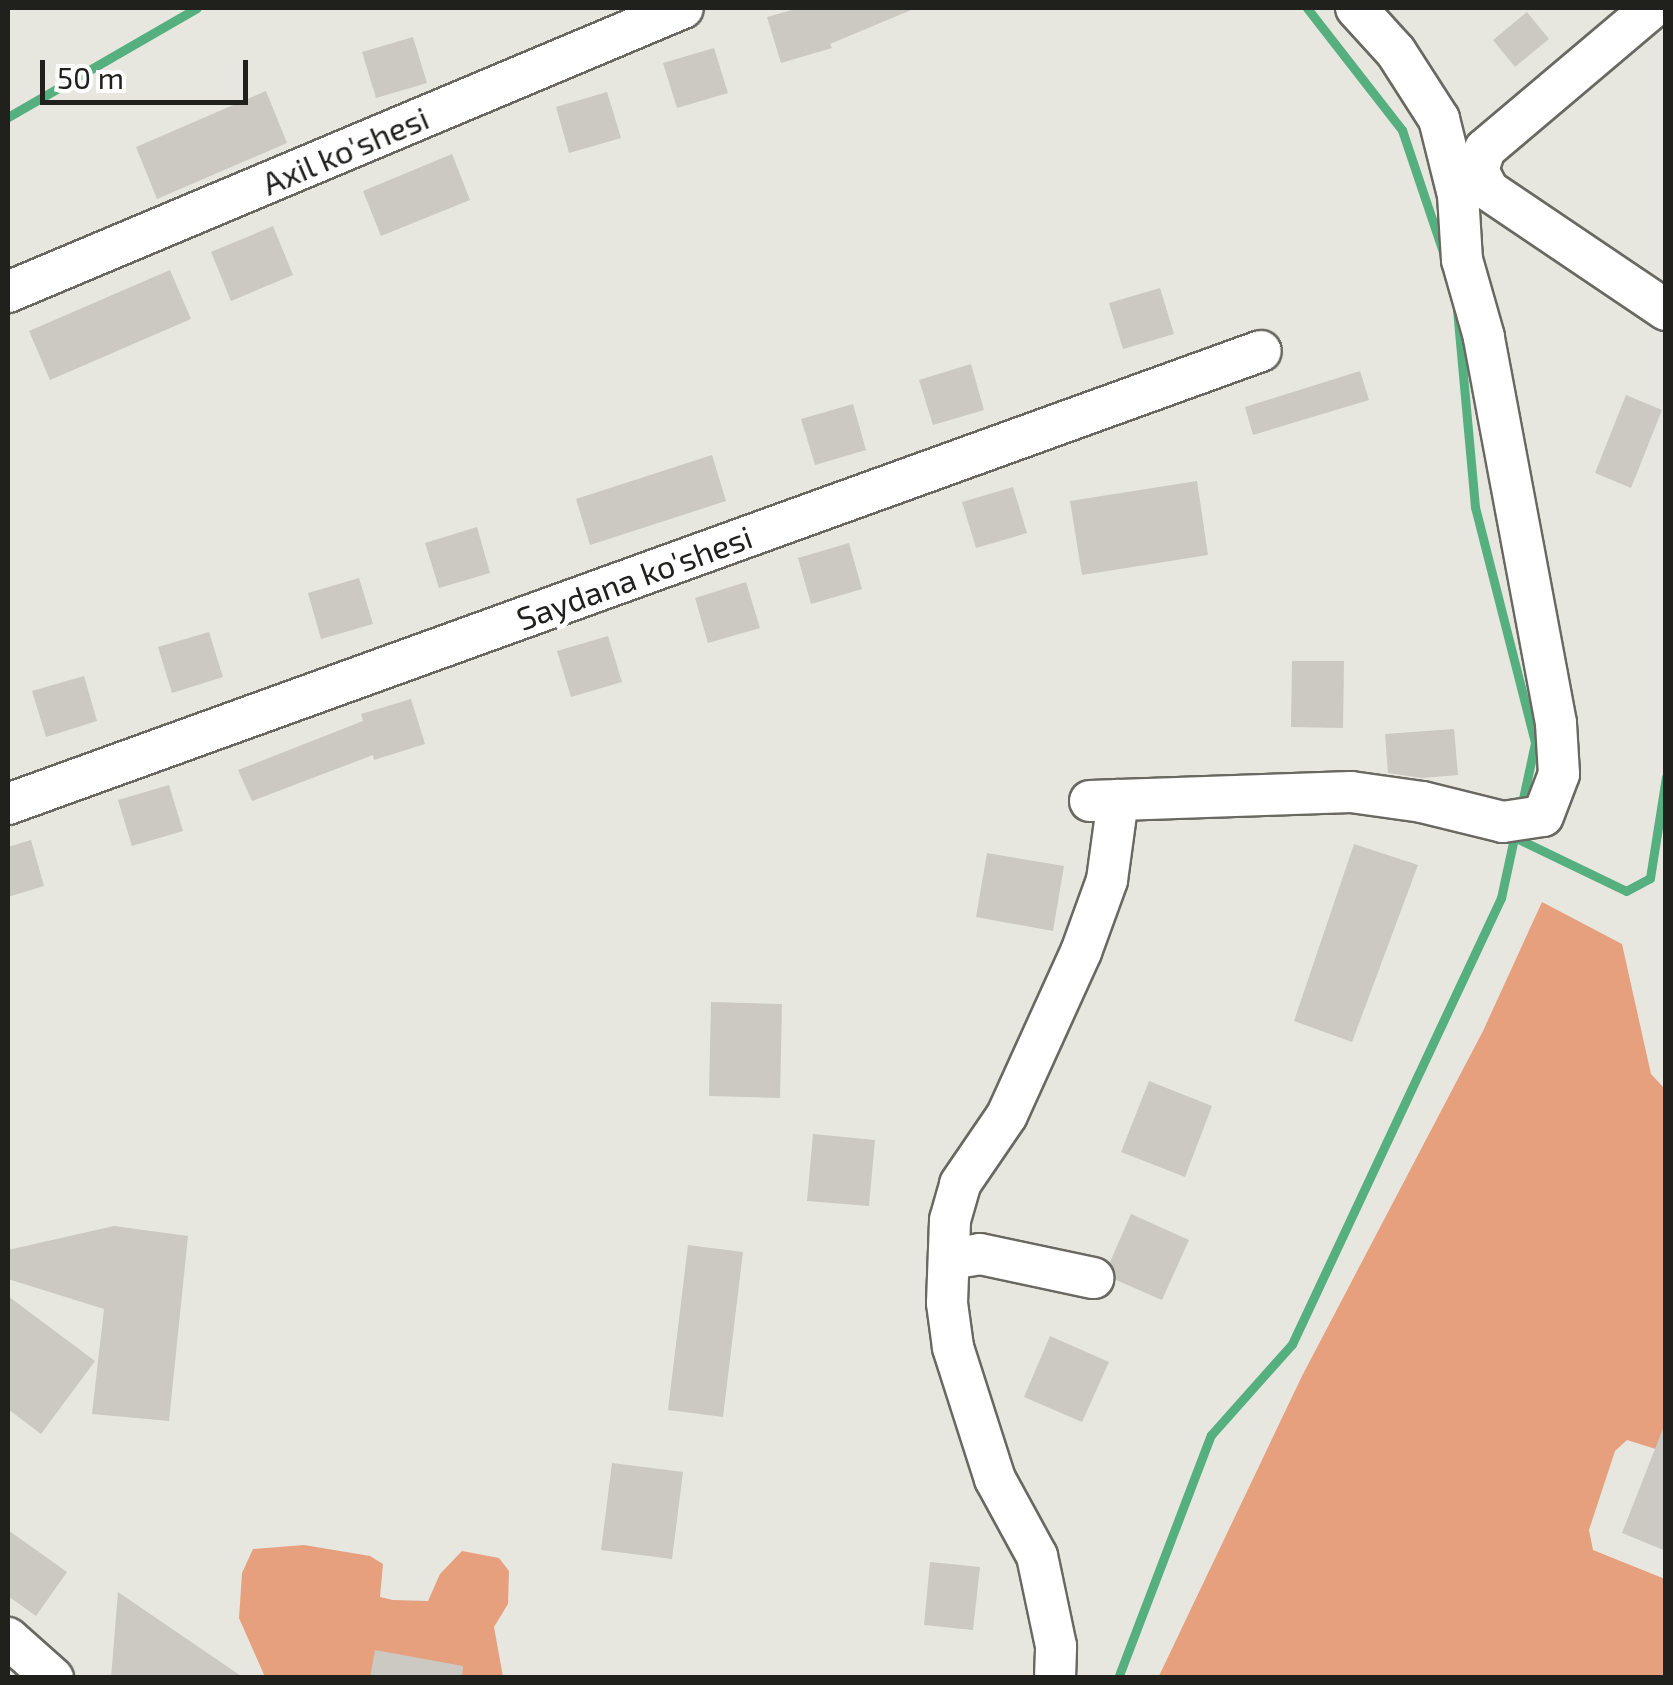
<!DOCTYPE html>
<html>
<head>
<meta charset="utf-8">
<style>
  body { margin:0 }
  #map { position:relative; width:1673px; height:1685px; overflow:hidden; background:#e7e7e0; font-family:"Exo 2",sans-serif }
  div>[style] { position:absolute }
  .green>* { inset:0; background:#e7a07e }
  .stream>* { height:9px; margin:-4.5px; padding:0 4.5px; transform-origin:4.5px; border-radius:4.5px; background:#55af7e }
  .building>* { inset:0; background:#ccc8c2 }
  .roads { filter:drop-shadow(2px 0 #696962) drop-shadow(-2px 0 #696962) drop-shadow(0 2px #696962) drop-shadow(0 -2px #696962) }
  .minor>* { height:40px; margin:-20px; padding:0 20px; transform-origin:20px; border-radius:20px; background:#fff }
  span { translate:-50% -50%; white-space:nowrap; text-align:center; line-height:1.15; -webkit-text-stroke:10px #fff; paint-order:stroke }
  .street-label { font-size:32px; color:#20201d }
  .frame { position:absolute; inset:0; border:10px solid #20201d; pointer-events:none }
  .scale { position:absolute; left:40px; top:60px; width:208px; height:45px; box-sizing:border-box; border:5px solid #20201d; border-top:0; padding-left:12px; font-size:30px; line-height:35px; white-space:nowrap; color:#20201d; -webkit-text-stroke:8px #fff; paint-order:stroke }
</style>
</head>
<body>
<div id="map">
  <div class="green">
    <div style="clip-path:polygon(1542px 902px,1622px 944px,1651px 1074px,1665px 1089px,1665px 1452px,1627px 1440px,1615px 1451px,1589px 1530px,1593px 1550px,1665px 1579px,1665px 1677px,1158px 1678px,1302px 1376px,1483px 1031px)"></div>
    <div style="clip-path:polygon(304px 1545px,370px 1556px,383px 1564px,380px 1597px,393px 1600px,428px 1601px,440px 1574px,462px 1551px,499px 1558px,509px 1571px,508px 1604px,494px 1627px,503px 1677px,265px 1677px,239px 1618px,242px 1573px,253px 1549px)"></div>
  </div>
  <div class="stream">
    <div style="left:1307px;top:8px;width:155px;rotate:52.1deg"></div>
    <div style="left:1402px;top:130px;width:132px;rotate:71.4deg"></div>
    <div style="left:8px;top:117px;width:218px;rotate:-30deg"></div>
    <div style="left:1457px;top:309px;width:199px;rotate:84.8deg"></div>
    <div style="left:1475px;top:507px;width:244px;rotate:75.7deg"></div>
    <div style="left:1535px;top:743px;width:66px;rotate:102.2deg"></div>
    <div style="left:1514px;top:837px;width:124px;rotate:25.7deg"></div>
    <div style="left:1626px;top:891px;width:27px;rotate:-28deg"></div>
    <div style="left:1650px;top:878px;width:102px;rotate:-81deg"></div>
    <div style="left:1118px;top:1678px;width:260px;rotate:-69.1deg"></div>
    <div style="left:1211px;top:1435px;width:122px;rotate:-48.3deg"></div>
    <div style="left:1292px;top:1344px;width:493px;rotate:-64.9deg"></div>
    <div style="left:1501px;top:898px;width:66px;rotate:-77.8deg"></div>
  </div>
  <div class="building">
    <div style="clip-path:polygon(799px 8px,916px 8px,830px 44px,832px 48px,781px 63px,767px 17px)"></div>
    <div style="clip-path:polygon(1527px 12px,1549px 39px,1515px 67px,1493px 40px)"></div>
    <div style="clip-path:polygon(413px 37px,427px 83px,376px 98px,362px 52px)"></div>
    <div style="clip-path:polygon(714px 48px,728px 93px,677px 108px,663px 63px)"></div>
    <div style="clip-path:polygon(266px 91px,287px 143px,157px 199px,136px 147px)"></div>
    <div style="clip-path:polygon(607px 92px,621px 138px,569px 153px,556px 107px)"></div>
    <div style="clip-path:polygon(452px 154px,470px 200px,381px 236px,363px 191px)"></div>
    <div style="clip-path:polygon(273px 226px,293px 275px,231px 301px,211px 252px)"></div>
    <div style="clip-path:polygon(170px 270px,191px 319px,50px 380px,29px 331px)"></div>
    <div style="clip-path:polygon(1160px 288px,1174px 334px,1123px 349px,1109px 303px)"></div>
    <div style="clip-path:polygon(971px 364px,984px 410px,933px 425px,919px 380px)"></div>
    <div style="clip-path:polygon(1360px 371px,1369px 400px,1253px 435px,1245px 407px)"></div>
    <div style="clip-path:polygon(1626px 395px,1662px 410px,1631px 488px,1595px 473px)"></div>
    <div style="clip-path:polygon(853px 404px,866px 450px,815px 465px,801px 419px)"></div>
    <div style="clip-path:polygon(712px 455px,726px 501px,590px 545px,576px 499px)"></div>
    <div style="clip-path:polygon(1197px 481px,1208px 555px,1082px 575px,1070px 501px)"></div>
    <div style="clip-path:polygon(1013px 487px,1027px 533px,976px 548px,962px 502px)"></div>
    <div style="clip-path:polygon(477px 527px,490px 573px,439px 588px,425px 543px)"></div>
    <div style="clip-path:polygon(849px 543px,862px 589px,811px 604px,798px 558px)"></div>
    <div style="clip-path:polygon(359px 578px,373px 624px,321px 639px,308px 593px)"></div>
    <div style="clip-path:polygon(746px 582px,760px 628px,708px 643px,695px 598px)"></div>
    <div style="clip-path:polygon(209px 632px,223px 677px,172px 693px,158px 647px)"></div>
    <div style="clip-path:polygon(608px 636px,622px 682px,571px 697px,557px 651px)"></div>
    <div style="clip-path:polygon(1292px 661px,1344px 661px,1343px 728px,1291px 727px)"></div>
    <div style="clip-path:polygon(84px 676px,97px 721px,46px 737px,32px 691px)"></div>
    <div style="clip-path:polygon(411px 699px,425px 744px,374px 760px,373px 755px,252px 801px,238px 770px,363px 721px,361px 714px)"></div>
    <div style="clip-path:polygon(1454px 729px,1458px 775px,1422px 778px,1388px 773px,1385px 734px)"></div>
    <div style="clip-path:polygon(169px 785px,183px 831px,132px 846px,118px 800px)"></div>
    <div style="clip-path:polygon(31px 840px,44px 886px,8px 897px,8px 847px)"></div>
    <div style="clip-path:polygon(1354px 844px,1418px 865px,1352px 1042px,1294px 1021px)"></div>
    <div style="clip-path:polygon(987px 853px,1064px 866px,1053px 931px,976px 917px)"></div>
    <div style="clip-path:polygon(711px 1002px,782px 1004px,780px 1098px,709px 1096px)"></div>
    <div style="clip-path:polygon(1149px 1081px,1212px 1106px,1185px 1177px,1121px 1152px)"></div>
    <div style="clip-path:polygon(813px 1134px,875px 1140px,869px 1206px,807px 1201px)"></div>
    <div style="clip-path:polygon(1131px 1214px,1189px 1240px,1162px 1300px,1116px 1280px,1110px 1262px)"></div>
    <div style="clip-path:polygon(114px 1226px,188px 1236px,169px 1421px,92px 1414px,104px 1309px,8px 1279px,8px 1250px)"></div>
    <div style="clip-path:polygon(688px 1245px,743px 1252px,723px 1417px,668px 1410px)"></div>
    <div style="clip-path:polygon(8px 1296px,95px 1361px,41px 1434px,8px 1409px)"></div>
    <div style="clip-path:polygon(1050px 1336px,1109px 1362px,1082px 1422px,1024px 1397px)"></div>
    <div style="clip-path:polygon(1664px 1426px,1666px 1427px,1666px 1551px,1622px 1533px)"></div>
    <div style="clip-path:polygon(612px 1463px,683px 1472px,672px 1559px,601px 1550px)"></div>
    <div style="clip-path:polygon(8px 1530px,67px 1572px,36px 1616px,8px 1596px)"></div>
    <div style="clip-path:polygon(930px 1562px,980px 1567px,973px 1630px,924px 1625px)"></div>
    <div style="clip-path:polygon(118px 1592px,244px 1678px,111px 1678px)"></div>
    <div style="clip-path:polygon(375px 1650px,463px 1666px,462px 1678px,370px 1678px)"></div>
  </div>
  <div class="roads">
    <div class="minor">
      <div style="left:1356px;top:8px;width:59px;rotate:47.7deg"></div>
      <div style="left:1396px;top:52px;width:80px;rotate:57.3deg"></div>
      <div style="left:1439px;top:119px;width:78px;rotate:76deg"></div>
      <div style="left:1652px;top:8px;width:219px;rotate:139.8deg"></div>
      <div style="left:1485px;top:149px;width:22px;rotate:108deg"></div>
      <div style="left:1478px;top:170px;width:22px;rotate:63deg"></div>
      <div style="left:1488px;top:190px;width:215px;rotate:34deg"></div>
      <div style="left:8px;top:292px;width:732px;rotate:-22.82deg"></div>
      <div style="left:1090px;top:801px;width:261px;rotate:-2deg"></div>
      <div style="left:1351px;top:792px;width:72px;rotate:8deg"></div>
      <div style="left:1422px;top:802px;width:83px;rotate:13.9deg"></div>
      <div style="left:1503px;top:822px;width:40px;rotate:-8.5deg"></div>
      <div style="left:1543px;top:816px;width:45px;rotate:-69.1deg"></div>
      <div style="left:1559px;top:774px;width:51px;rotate:-93.4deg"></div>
      <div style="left:1556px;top:723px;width:393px;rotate:-100.6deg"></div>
      <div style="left:1484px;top:337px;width:80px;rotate:-105.9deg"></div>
      <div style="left:1462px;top:260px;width:65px;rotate:-93.5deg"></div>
      <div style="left:1458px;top:195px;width:32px;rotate:-51deg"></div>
      <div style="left:8px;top:804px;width:1332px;rotate:-19.88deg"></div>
      <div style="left:950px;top:1259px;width:30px;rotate:-9deg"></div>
      <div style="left:980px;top:1254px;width:116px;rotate:12deg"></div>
      <div style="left:8px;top:1638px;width:60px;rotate:41.6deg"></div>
      <div style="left:1055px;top:1678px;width:32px;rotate:-88deg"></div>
      <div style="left:1056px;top:1646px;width:92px;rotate:-101.9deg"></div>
      <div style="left:1037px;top:1556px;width:88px;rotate:-118.6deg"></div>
      <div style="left:995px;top:1479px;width:139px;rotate:-107.7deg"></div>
      <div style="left:953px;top:1347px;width:44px;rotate:-97.8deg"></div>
      <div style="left:947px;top:1303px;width:83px;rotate:-87.9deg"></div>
      <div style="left:950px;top:1220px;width:37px;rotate:-74deg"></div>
      <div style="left:960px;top:1184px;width:83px;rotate:-55.7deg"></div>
      <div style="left:1007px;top:1115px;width:179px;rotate:-65.6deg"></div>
      <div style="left:1081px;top:952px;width:77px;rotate:-70.1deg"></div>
      <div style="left:1107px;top:880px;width:81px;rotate:-82.2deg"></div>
    </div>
  </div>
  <div class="street-label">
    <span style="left:345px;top:150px;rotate:-23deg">Axil ko'shesi</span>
    <span style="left:634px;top:577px;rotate:-20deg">Saydana ko'shesi</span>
  </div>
  <div class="frame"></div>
  <div class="scale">50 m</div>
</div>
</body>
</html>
